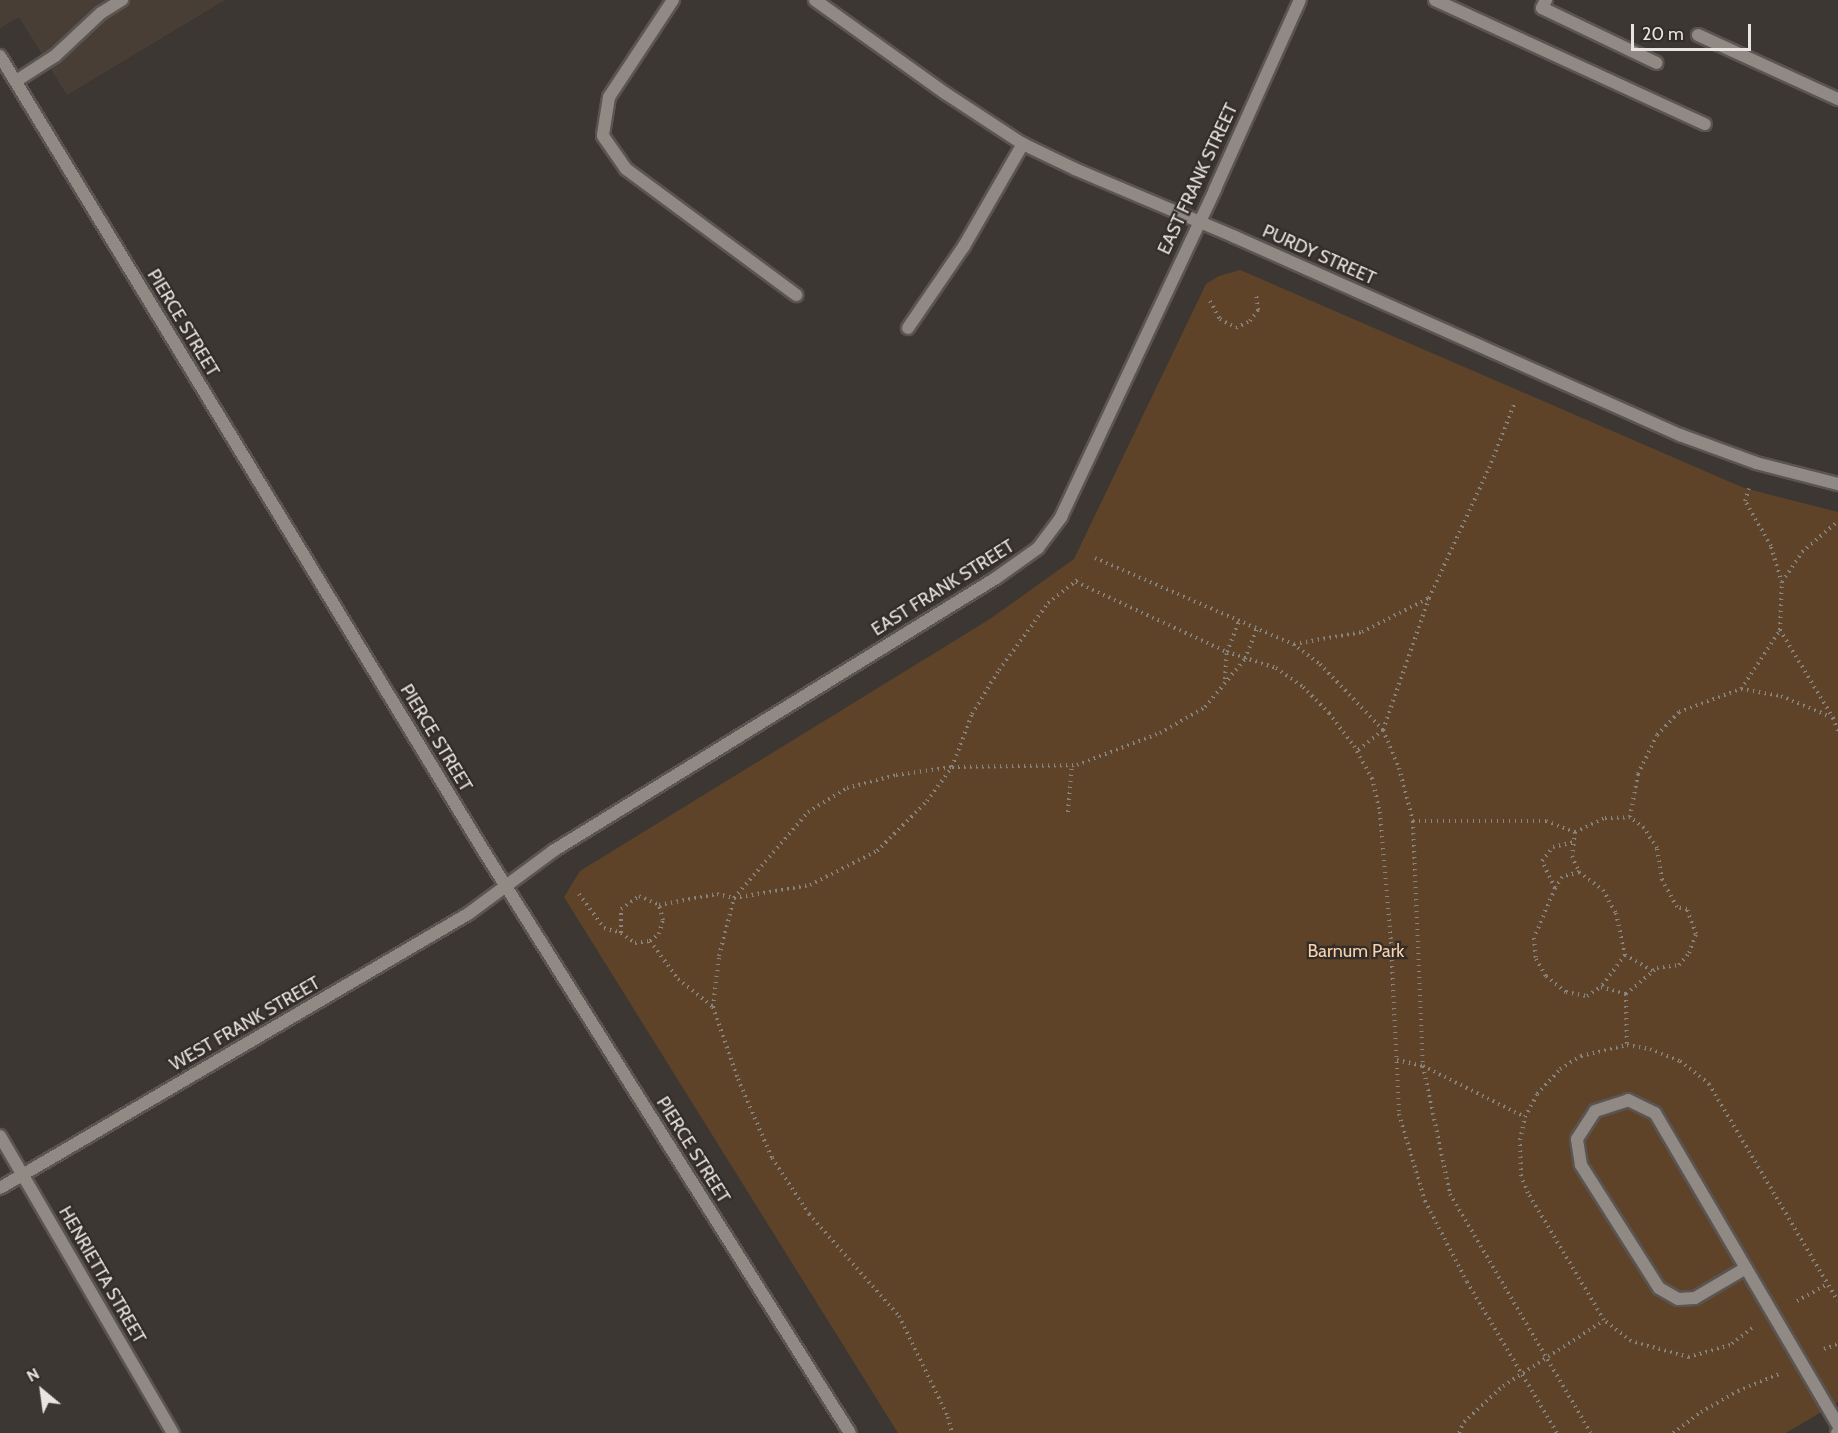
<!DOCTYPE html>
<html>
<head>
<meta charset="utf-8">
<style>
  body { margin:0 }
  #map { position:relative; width:1838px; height:1433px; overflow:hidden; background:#3c3732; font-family:Cabin,sans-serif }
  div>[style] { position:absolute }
  .built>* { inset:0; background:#493e35 }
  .green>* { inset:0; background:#5f4329 }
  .path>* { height:4px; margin-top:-2px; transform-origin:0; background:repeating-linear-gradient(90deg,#87837e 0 1.5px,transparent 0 6px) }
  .roads { filter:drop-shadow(2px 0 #5a5552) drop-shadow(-2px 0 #5a5552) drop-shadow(0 2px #5a5552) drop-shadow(0 -2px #5a5552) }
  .lane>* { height:12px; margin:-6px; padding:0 6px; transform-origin:6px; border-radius:6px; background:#908984 }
  .street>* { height:12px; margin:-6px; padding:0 6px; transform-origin:6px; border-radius:6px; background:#908984 }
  span { translate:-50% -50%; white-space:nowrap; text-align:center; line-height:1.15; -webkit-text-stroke:4.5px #322d28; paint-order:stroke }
  .street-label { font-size:18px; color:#e8e4e1 }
  .park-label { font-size:18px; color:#f9d1ad }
  .north { position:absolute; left:12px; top:1361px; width:60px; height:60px; -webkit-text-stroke:4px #322d28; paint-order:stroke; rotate:331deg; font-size:16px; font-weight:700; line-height:24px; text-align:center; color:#e8e4e1 }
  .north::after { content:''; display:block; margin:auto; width:21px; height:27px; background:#e8e4e1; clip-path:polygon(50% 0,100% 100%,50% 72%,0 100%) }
  .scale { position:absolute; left:1631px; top:24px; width:120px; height:27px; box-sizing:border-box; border:3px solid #e8e4e1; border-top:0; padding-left:8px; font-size:18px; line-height:21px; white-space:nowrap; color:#e8e4e1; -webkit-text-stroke:4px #322d28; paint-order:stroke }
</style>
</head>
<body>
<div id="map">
  <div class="built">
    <div style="clip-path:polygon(0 0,225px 0,67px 95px,19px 17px,0 28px)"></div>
  </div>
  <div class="green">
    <div style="clip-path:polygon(1240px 270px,1744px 488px,1838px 512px,1838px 1402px,1786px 1433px,898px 1433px,564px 897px,580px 871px,990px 619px,1074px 559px,1206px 284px,1219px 276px)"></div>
  </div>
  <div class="path">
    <div style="left:1210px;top:301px;width:21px;rotate:61deg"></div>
    <div style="left:1220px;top:319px;width:18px;rotate:29deg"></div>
    <div style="left:1236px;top:328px;width:16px;rotate:-27deg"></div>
    <div style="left:1250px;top:321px;width:14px;rotate:-54deg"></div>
    <div style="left:1258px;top:310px;width:17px;rotate:-97deg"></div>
    <div style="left:1095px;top:558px;width:216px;rotate:23.5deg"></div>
    <div style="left:1293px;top:644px;width:34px;rotate:37deg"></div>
    <div style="left:1320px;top:664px;width:91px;rotate:46.3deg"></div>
    <div style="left:1383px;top:730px;width:41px;rotate:67.2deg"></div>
    <div style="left:1399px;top:768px;width:55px;rotate:75.2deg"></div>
    <div style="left:1413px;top:821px;width:245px;rotate:87.7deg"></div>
    <div style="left:1423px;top:1066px;width:131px;rotate:78.1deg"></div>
    <div style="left:1450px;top:1194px;width:277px;rotate:59.5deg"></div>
    <div style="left:1076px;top:582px;width:166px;rotate:24.9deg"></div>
    <div style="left:1227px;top:652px;width:52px;rotate:18.1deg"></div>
    <div style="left:1276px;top:668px;width:33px;rotate:35deg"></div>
    <div style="left:1303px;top:687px;width:37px;rotate:45deg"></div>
    <div style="left:1329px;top:713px;width:41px;rotate:52.9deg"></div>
    <div style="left:1354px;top:746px;width:37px;rotate:61deg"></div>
    <div style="left:1372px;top:778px;width:35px;rotate:77deg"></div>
    <div style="left:1380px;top:812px;width:130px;rotate:85.2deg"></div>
    <div style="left:1391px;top:942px;width:172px;rotate:87.3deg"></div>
    <div style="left:1399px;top:1114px;width:91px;rotate:73.4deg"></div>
    <div style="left:1425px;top:1201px;width:91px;rotate:62.6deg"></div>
    <div style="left:1467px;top:1282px;width:176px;rotate:59.2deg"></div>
    <div style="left:1782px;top:582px;width:36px;rotate:-56deg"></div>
    <div style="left:1802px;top:552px;width:45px;rotate:-40.5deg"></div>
    <div style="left:1429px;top:598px;width:143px;rotate:-65.2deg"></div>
    <div style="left:1489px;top:468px;width:68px;rotate:-68.4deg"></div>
    <div style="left:1780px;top:630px;width:103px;rotate:58.9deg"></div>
    <div style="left:1833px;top:718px;width:14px;rotate:69deg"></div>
    <div style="left:1294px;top:644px;width:69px;rotate:-10deg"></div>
    <div style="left:1362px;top:632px;width:75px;rotate:-26.9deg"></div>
    <div style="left:1429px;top:598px;width:140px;rotate:109.2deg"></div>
    <div style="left:1383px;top:730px;width:33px;rotate:141deg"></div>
    <div style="left:1225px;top:679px;width:27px;rotate:-86deg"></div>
    <div style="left:1227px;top:652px;width:33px;rotate:-69deg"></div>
    <div style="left:1741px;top:689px;width:41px;rotate:9.9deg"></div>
    <div style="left:1781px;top:696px;width:54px;rotate:22.8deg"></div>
    <div style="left:1068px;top:812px;width:47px;rotate:-85.1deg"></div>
    <div style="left:1413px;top:821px;width:133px"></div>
    <div style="left:1546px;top:821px;width:31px;rotate:21deg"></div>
    <div style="left:1575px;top:832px;width:33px;rotate:-25deg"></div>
    <div style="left:1605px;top:818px;width:25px;rotate:-2deg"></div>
    <div style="left:1630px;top:817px;width:44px;rotate:-79.5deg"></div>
    <div style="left:1638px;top:774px;width:43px;rotate:-64deg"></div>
    <div style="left:1657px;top:735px;width:32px;rotate:-46deg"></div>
    <div style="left:1679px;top:712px;width:66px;rotate:-20.4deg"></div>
    <div style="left:1741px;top:689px;width:71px;rotate:-56.5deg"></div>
    <div style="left:1780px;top:630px;width:47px;rotate:-87.6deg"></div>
    <div style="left:1782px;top:583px;width:39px;rotate:-107deg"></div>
    <div style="left:1771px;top:546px;width:52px;rotate:-120deg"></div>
    <div style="left:1745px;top:501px;width:13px;rotate:-72deg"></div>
    <div style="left:1575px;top:832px;width:24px;rotate:97deg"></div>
    <div style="left:1572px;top:856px;width:17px;rotate:66deg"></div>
    <div style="left:1579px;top:872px;width:30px;rotate:37deg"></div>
    <div style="left:1603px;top:890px;width:26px;rotate:61deg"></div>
    <div style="left:1616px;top:913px;width:43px;rotate:77.9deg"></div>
    <div style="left:1625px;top:955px;width:40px;rotate:127deg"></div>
    <div style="left:1601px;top:987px;width:26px;rotate:16deg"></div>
    <div style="left:1626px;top:994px;width:51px;rotate:88.9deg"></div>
    <div style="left:1579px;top:872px;width:18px;rotate:164deg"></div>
    <div style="left:1562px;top:877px;width:13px;rotate:122deg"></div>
    <div style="left:1555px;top:888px;width:54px;rotate:112.8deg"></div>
    <div style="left:1534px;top:938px;width:21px;rotate:85deg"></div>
    <div style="left:1536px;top:959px;width:20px;rotate:60deg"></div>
    <div style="left:1546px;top:976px;width:26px;rotate:39deg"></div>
    <div style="left:1566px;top:992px;width:21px;rotate:11deg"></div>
    <div style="left:1587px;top:996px;width:17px;rotate:-33deg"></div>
    <div style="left:1555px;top:888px;width:30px;rotate:-116deg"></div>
    <div style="left:1542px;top:861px;width:18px;rotate:-52deg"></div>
    <div style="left:1553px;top:847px;width:22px;rotate:-13deg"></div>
    <div style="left:579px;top:894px;width:42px;rotate:53.7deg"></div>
    <div style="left:604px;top:928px;width:18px;rotate:16deg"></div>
    <div style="left:621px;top:933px;width:24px;rotate:-90deg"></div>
    <div style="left:621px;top:909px;width:22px;rotate:-36deg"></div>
    <div style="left:639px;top:896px;width:22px;rotate:24deg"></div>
    <div style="left:659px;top:905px;width:59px;rotate:-10.7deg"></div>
    <div style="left:717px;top:894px;width:17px;rotate:13deg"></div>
    <div style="left:734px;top:898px;width:77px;rotate:-9.7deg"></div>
    <div style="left:810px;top:885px;width:75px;rotate:-26.9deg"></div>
    <div style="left:877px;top:851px;width:71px;rotate:-45deg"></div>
    <div style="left:927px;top:801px;width:42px;rotate:-53.7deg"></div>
    <div style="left:952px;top:767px;width:57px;rotate:-69.3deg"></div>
    <div style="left:972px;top:714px;width:52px;rotate:-58.5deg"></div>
    <div style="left:999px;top:670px;width:83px;rotate:-53.8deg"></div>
    <div style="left:1048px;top:603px;width:42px;rotate:-38.2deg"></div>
    <div style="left:621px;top:933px;width:17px;rotate:36deg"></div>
    <div style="left:635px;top:943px;width:15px;rotate:-8deg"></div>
    <div style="left:650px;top:941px;width:47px;rotate:53.6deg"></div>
    <div style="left:678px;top:979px;width:45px;rotate:38.7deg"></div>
    <div style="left:713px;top:1007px;width:51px;rotate:-83.3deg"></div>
    <div style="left:719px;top:956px;width:60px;rotate:-75.5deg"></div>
    <div style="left:734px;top:898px;width:113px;rotate:-49.3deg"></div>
    <div style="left:808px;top:812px;width:46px;rotate:-31.6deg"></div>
    <div style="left:847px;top:788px;width:51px;rotate:-14.9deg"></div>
    <div style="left:896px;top:775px;width:57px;rotate:-8.1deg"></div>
    <div style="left:952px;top:767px;width:125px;rotate:-0.9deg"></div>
    <div style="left:1077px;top:765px;width:89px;rotate:-21.1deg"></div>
    <div style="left:1160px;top:733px;width:52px;rotate:-30deg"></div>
    <div style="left:1205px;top:707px;width:62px;rotate:-50.2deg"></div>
    <div style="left:1245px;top:659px;width:33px;rotate:-69deg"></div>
    <div style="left:650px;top:941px;width:11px;rotate:-38deg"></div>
    <div style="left:659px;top:934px;width:15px;rotate:-74deg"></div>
    <div style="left:663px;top:920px;width:16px;rotate:-105deg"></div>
    <div style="left:1625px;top:955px;width:34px;rotate:30deg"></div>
    <div style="left:1626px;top:994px;width:40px;rotate:-40deg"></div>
    <div style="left:1657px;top:968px;width:22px;rotate:-8deg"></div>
    <div style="left:1679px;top:965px;width:16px;rotate:-50deg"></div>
    <div style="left:1689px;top:953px;width:20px;rotate:-70deg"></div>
    <div style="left:1696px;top:934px;width:27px;rotate:-110deg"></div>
    <div style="left:1687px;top:909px;width:10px;rotate:-169deg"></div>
    <div style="left:1677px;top:907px;width:31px;rotate:-119deg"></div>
    <div style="left:1662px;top:880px;width:32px;rotate:-99deg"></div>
    <div style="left:1657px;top:848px;width:24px;rotate:-123deg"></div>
    <div style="left:1644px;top:828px;width:18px;rotate:-142deg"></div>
    <div style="left:713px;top:1007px;width:76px;rotate:70.9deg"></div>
    <div style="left:738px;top:1079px;width:86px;rotate:66.7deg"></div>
    <div style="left:772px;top:1158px;width:67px;rotate:56.5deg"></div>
    <div style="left:809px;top:1214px;width:136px;rotate:48.6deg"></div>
    <div style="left:899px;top:1316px;width:112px;rotate:64.1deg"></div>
    <div style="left:948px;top:1417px;width:16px;rotate:76deg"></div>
    <div style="left:1397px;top:1060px;width:27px;rotate:13deg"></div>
    <div style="left:1423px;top:1066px;width:114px;rotate:26.6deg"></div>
    <div style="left:1797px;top:1301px;width:35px;rotate:-29deg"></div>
    <div style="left:1752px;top:1328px;width:28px;rotate:142deg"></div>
    <div style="left:1730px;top:1345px;width:43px;rotate:163.7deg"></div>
    <div style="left:1689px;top:1357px;width:60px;rotate:-164.6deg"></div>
    <div style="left:1631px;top:1341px;width:34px;rotate:-142deg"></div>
    <div style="left:1604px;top:1320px;width:148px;rotate:-120.9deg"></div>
    <div style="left:1528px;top:1193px;width:18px;rotate:-112deg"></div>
    <div style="left:1521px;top:1176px;width:36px;rotate:-92deg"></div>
    <div style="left:1520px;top:1140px;width:24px;rotate:-78deg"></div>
    <div style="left:1525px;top:1117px;width:26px;rotate:-62deg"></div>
    <div style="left:1537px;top:1094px;width:34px;rotate:-47deg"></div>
    <div style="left:1560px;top:1069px;width:25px;rotate:-32deg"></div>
    <div style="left:1581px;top:1056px;width:47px;rotate:-13.4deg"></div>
    <div style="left:1627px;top:1045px;width:23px;rotate:10deg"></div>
    <div style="left:1650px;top:1049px;width:32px;rotate:22deg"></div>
    <div style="left:1680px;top:1061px;width:37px;rotate:38deg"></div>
    <div style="left:1709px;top:1084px;width:252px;rotate:59.3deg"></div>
    <div style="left:1824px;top:1349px;width:15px;rotate:-20deg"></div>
    <div style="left:1459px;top:1433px;width:12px;rotate:-66deg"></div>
    <div style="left:1464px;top:1422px;width:53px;rotate:-42.7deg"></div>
    <div style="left:1503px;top:1386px;width:119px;rotate:-33deg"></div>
    <div style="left:1673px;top:1433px;width:35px;rotate:-37deg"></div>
    <div style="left:1701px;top:1412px;width:43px;rotate:-29.6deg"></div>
    <div style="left:1738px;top:1391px;width:44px;rotate:-22.5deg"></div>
  </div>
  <div class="roads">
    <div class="lane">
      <div style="left:673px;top:0;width:116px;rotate:123.4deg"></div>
      <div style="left:609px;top:97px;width:39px;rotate:99deg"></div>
      <div style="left:603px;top:136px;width:40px;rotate:55.1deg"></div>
      <div style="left:626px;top:169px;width:212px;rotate:36.5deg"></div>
      <div style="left:1435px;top:0;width:297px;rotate:24.7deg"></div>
      <div style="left:1546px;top:0;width:9px;rotate:117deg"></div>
      <div style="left:1542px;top:8px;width:127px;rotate:25.6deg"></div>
      <div style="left:1698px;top:35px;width:154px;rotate:24.6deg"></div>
      <div style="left:16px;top:81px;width:46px;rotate:-32.7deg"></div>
      <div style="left:55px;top:56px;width:63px;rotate:-43.1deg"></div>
      <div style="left:101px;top:13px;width:25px;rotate:-32deg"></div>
      <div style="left:908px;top:328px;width:99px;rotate:-55.7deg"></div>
      <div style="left:964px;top:246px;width:118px;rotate:-60deg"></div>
      <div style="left:1746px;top:1268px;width:59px;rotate:149.5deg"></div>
      <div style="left:1695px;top:1298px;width:17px;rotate:177deg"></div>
      <div style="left:1678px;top:1299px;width:22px;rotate:-150deg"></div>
      <div style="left:1659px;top:1288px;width:146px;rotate:-122.4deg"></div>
      <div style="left:1581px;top:1165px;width:26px;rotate:-99deg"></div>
      <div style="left:1577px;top:1139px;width:33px;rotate:-57deg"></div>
      <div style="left:1595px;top:1111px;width:35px;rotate:-18deg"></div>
      <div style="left:1628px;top:1100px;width:30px;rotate:26deg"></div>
      <div style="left:1655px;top:1113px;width:362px;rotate:59.6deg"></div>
    </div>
    <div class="street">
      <div style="left:815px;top:0;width:160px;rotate:35.6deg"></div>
      <div style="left:945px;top:93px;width:93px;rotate:33.2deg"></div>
      <div style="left:1023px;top:144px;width:58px;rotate:25.7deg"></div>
      <div style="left:1075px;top:169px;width:174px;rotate:23deg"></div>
      <div style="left:1235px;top:237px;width:487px;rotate:24deg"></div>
      <div style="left:1680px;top:435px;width:81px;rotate:20.2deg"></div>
      <div style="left:1756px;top:463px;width:85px;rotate:14.4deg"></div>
      <div style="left:0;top:56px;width:933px;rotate:58.68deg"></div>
      <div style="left:485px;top:853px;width:685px;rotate:57.82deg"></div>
      <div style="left:0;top:1136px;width:344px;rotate:59.8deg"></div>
      <div style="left:0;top:1188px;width:542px;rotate:-30.35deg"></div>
      <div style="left:468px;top:914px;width:106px;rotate:-36.5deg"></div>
      <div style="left:553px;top:851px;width:520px;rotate:-31.64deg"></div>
      <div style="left:996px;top:578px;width:52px;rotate:-35.5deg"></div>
      <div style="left:1038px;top:548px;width:39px;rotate:-53deg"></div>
      <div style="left:1061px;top:517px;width:362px;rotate:-64.8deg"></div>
      <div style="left:1215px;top:189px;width:207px;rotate:-65.8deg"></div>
      <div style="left:1837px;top:1433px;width:1px;rotate:-45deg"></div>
    </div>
  </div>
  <div class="street-label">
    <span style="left:1198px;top:179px;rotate:-65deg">EAST FRANK STREET</span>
    <span style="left:1319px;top:255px;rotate:24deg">PURDY STREET</span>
    <span style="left:183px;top:323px;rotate:59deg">PIERCE STREET</span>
    <span style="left:943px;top:588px;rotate:-32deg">EAST FRANK STREET</span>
    <span style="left:436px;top:738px;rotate:59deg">PIERCE STREET</span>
    <span style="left:245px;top:1024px;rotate:-30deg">WEST FRANK STREET</span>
    <span style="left:693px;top:1150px;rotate:58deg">PIERCE STREET</span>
    <span style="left:102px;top:1275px;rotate:60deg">HENRIETTA STREET</span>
  </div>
  <div class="park-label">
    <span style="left:1356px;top:951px">Barnum Park</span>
  </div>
  <div class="north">N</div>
  <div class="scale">20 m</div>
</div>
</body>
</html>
